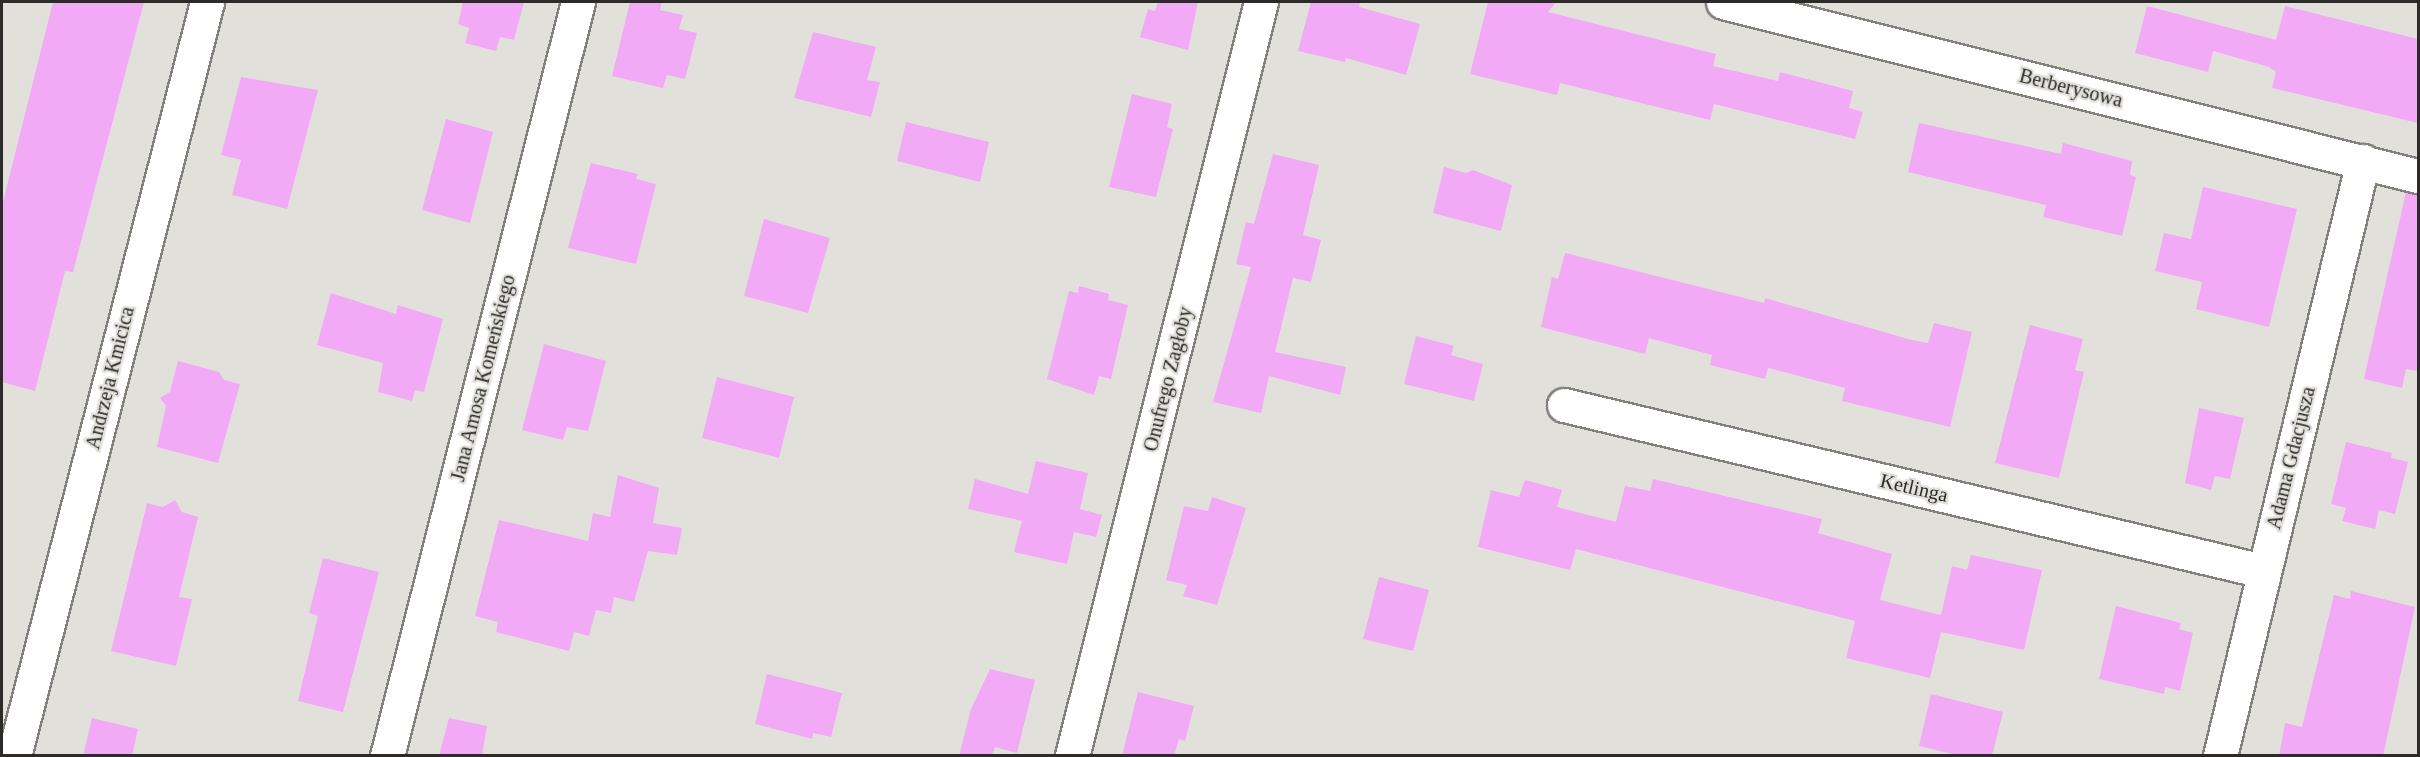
<!DOCTYPE html>
<html>
<head>
<meta charset="utf-8">
<style>
  body { margin:0 }
  #map { position:relative; width:2420px; height:757px; overflow:hidden; background:#e2e0db; font-family:Georgia,serif }
  div>[style] { position:absolute }
  .building>* { inset:0; background:#f3aaf6 }
  .roads { filter:drop-shadow(2px 0 #82817c) drop-shadow(-2px 0 #82817c) drop-shadow(0 2px #82817c) drop-shadow(0 -2px #82817c) }
  .minor>* { height:33px; margin:-16.5px; padding:0 16.5px; transform-origin:16.5px; border-radius:16.5px; background:#fff }
  span { translate:-50% -50%; white-space:nowrap; text-align:center; line-height:1.15; -webkit-text-stroke:4.5px #e2e0db; paint-order:stroke }
  .street-label { font-size:20px; color:#2c2b2a }
  .frame { position:absolute; inset:0; border:3px solid #2c2b2a; pointer-events:none }
</style>
</head>
<body>
<div id="map">
  <div class="building">
    <div style="clip-path:polygon(53px 2px,144px 2px,73px 272px,65px 271px,35px 391px,2px 382px,2px 206px)"></div>
    <div style="clip-path:polygon(463px 2px,524px 2px,514px 40px,500px 37px,496px 51px,465px 43px,469px 28px,458px 24px)"></div>
    <div style="clip-path:polygon(630px 2px,662px 2px,660px 10px,683px 15px,679px 29px,697px 33px,685px 79px,667px 75px,663px 88px,612px 76px)"></div>
    <div style="clip-path:polygon(1158px 2px,1198px 2px,1188px 50px,1140px 37px,1148px 9px,1155px 11px)"></div>
    <div style="clip-path:polygon(1311px 2px,1360px 2px,1359px 7px,1420px 24px,1406px 75px,1346px 58px,1345px 62px,1298px 51px)"></div>
    <div style="clip-path:polygon(1488px 2px,1556px 2px,1548px 12px,1716px 54px,1713px 66px,1778px 81px,1780px 72px,1853px 91px,1849px 108px,1863px 112px,1855px 139px,1714px 104px,1710px 120px,1560px 83px,1557px 95px,1470px 74px)"></div>
    <div style="clip-path:polygon(2147px 6px,2276px 40px,2285px 6px,2418px 39px,2418px 123px,2272px 88px,2276px 72px,2269px 67px,2213px 51px,2208px 72px,2135px 53px)"></div>
    <div style="clip-path:polygon(813px 32px,876px 47px,867px 80px,880px 82px,871px 117px,794px 98px)"></div>
    <div style="clip-path:polygon(241px 77px,318px 90px,287px 209px,232px 195px,241px 160px,221px 155px)"></div>
    <div style="clip-path:polygon(1132px 94px,1172px 104px,1167px 127px,1173px 129px,1156px 197px,1109px 187px)"></div>
    <div style="clip-path:polygon(446px 119px,493px 132px,470px 223px,422px 210px)"></div>
    <div style="clip-path:polygon(906px 122px,989px 142px,980px 182px,897px 161px)"></div>
    <div style="clip-path:polygon(1919px 123px,2061px 154px,2063px 143px,2132px 161px,2130px 175px,2136px 177px,2122px 236px,2043px 217px,2046px 205px,1908px 172px)"></div>
    <div style="clip-path:polygon(1273px 154px,1319px 165px,1303px 235px,1321px 240px,1311px 282px,1293px 278px,1275px 352px,1346px 367px,1340px 395px,1269px 376px,1261px 413px,1213px 402px,1251px 267px,1236px 264px,1246px 222px,1254px 224px)"></div>
    <div style="clip-path:polygon(591px 163px,638px 174px,636px 179px,656px 184px,636px 264px,568px 248px)"></div>
    <div style="clip-path:polygon(1444px 167px,1466px 173px,1473px 170px,1512px 185px,1501px 231px,1433px 213px)"></div>
    <div style="clip-path:polygon(2203px 187px,2297px 209px,2269px 327px,2196px 309px,2202px 282px,2155px 271px,2164px 233px,2191px 239px)"></div>
    <div style="clip-path:polygon(2406px 192px,2418px 194px,2418px 371px,2406px 369px,2402px 388px,2364px 379px)"></div>
    <div style="clip-path:polygon(764px 219px,830px 238px,808px 313px,744px 296px)"></div>
    <div style="clip-path:polygon(1565px 253px,1764px 303px,1765px 298px,1912px 340px,1928px 343px,1934px 323px,1972px 332px,1950px 427px,1842px 401px,1845px 388px,1768px 368px,1765px 379px,1710px 365px,1712px 355px,1649px 338px,1645px 354px,1541px 327px,1552px 277px,1558px 279px)"></div>
    <div style="clip-path:polygon(1079px 286px,1109px 294px,1108px 300px,1128px 305px,1111px 379px,1099px 376px,1094px 395px,1047px 379px,1069px 291px,1078px 293px)"></div>
    <div style="clip-path:polygon(331px 293px,396px 314px,398px 305px,443px 319px,424px 392px,415px 390px,412px 401px,378px 392px,383px 363px,317px 345px)"></div>
    <div style="clip-path:polygon(2030px 325px,2083px 339px,2075px 370px,2084px 372px,2059px 478px,1995px 463px)"></div>
    <div style="clip-path:polygon(1416px 336px,1454px 346px,1451px 355px,1483px 364px,1474px 401px,1404px 384px)"></div>
    <div style="clip-path:polygon(544px 344px,606px 361px,588px 431px,567px 427px,563px 440px,522px 430px)"></div>
    <div style="clip-path:polygon(178px 361px,219px 372px,224px 380px,240px 384px,218px 463px,157px 447px,166px 406px,160px 398px,170px 392px)"></div>
    <div style="clip-path:polygon(717px 377px,794px 397px,779px 458px,702px 438px)"></div>
    <div style="clip-path:polygon(2199px 408px,2244px 418px,2230px 479px,2215px 476px,2211px 490px,2185px 483px)"></div>
    <div style="clip-path:polygon(2346px 442px,2392px 453px,2391px 458px,2408px 462px,2395px 514px,2379px 510px,2375px 529px,2342px 521px,2346px 508px,2331px 504px)"></div>
    <div style="clip-path:polygon(1036px 461px,1088px 473px,1080px 509px,1102px 515px,1096px 537px,1074px 532px,1067px 564px,1014px 552px,1022px 521px,968px 509px,975px 479px,1028px 494px)"></div>
    <div style="clip-path:polygon(618px 475px,659px 488px,653px 523px,682px 528px,677px 555px,648px 551px,634px 602px,614px 597px,611px 613px,596px 610px,589px 636px,574px 632px,569px 651px,496px 632px,498px 622px,475px 616px,499px 520px,588px 541px,593px 513px,610px 517px)"></div>
    <div style="clip-path:polygon(1653px 479px,1822px 519px,1818px 533px,1892px 554px,1880px 600px,1941px 615px,1952px 566px,1967px 570px,1971px 555px,2042px 570px,2024px 650px,1941px 632px,1930px 678px,1846px 658px,1855px 621px,1576px 549px,1570px 570px,1478px 547px,1491px 490px,1519px 497px,1525px 480px,1562px 490px,1557px 507px,1616px 522px,1625px 486px,1650px 491px)"></div>
    <div style="clip-path:polygon(1212px 497px,1246px 508px,1217px 605px,1183px 596px,1187px 585px,1166px 580px,1184px 506px,1208px 511px)"></div>
    <div style="clip-path:polygon(175px 500px,182px 512px,198px 517px,179px 597px,192px 599px,176px 666px,111px 651px,147px 503px,163px 507px)"></div>
    <div style="clip-path:polygon(323px 558px,379px 572px,343px 712px,298px 701px,318px 616px,309px 613px)"></div>
    <div style="clip-path:polygon(1379px 577px,1429px 590px,1413px 651px,1363px 639px)"></div>
    <div style="clip-path:polygon(2351px 591px,2415px 607px,2383px 756px,2279px 756px,2285px 723px,2302px 727px,2334px 595px,2350px 599px)"></div>
    <div style="clip-path:polygon(2116px 606px,2181px 623px,2179px 629px,2193px 633px,2180px 691px,2165px 687px,2164px 694px,2099px 679px)"></div>
    <div style="clip-path:polygon(990px 669px,1035px 680px,1017px 753px,995px 747px,992px 756px,959px 756px,971px 709px)"></div>
    <div style="clip-path:polygon(767px 674px,842px 693px,831px 737px,813px 733px,812px 739px,755px 724px)"></div>
    <div style="clip-path:polygon(1138px 692px,1194px 706px,1185px 741px,1179px 739px,1174px 756px,1122px 756px)"></div>
    <div style="clip-path:polygon(1931px 694px,2003px 712px,1992px 756px,1960px 756px,1919px 746px)"></div>
    <div style="clip-path:polygon(92px 718px,138px 729px,132px 756px,83px 756px)"></div>
    <div style="clip-path:polygon(449px 718px,487px 726px,482px 756px,439px 756px)"></div>
  </div>
  <div class="roads">
    <div class="minor">
      <div style="left:1723px;top:2px;width:716px;rotate:14.06deg"></div>
      <div style="left:1564px;top:405px;width:718px;rotate:13.36deg"></div>
      <div style="left:14px;top:756px;width:778px;rotate:-75.64deg"></div>
      <div style="left:387px;top:756px;width:778px;rotate:-75.79deg"></div>
      <div style="left:1072px;top:756px;width:777px;rotate:-75.93deg"></div>
      <div style="left:2220px;top:756px;width:612px;rotate:-76.49deg"></div>
    </div>
  </div>
  <div class="street-label">
    <span style="left:2071px;top:88px;rotate:14deg">Berberysowa</span>
    <span style="left:110px;top:378px;rotate:-76deg">Andrzeja Kmicica</span>
    <span style="left:483px;top:378px;rotate:-76deg">Jana Amosa Komeńskiego</span>
    <span style="left:1168px;top:379px;rotate:-76deg">Onufrego Zagłoby</span>
    <span style="left:2291px;top:458px;rotate:-76deg">Adama Gdacjusza</span>
    <span style="left:1914px;top:488px;rotate:13deg">Ketlinga</span>
  </div>
  <div class="frame"></div>
</div>
</body>
</html>
